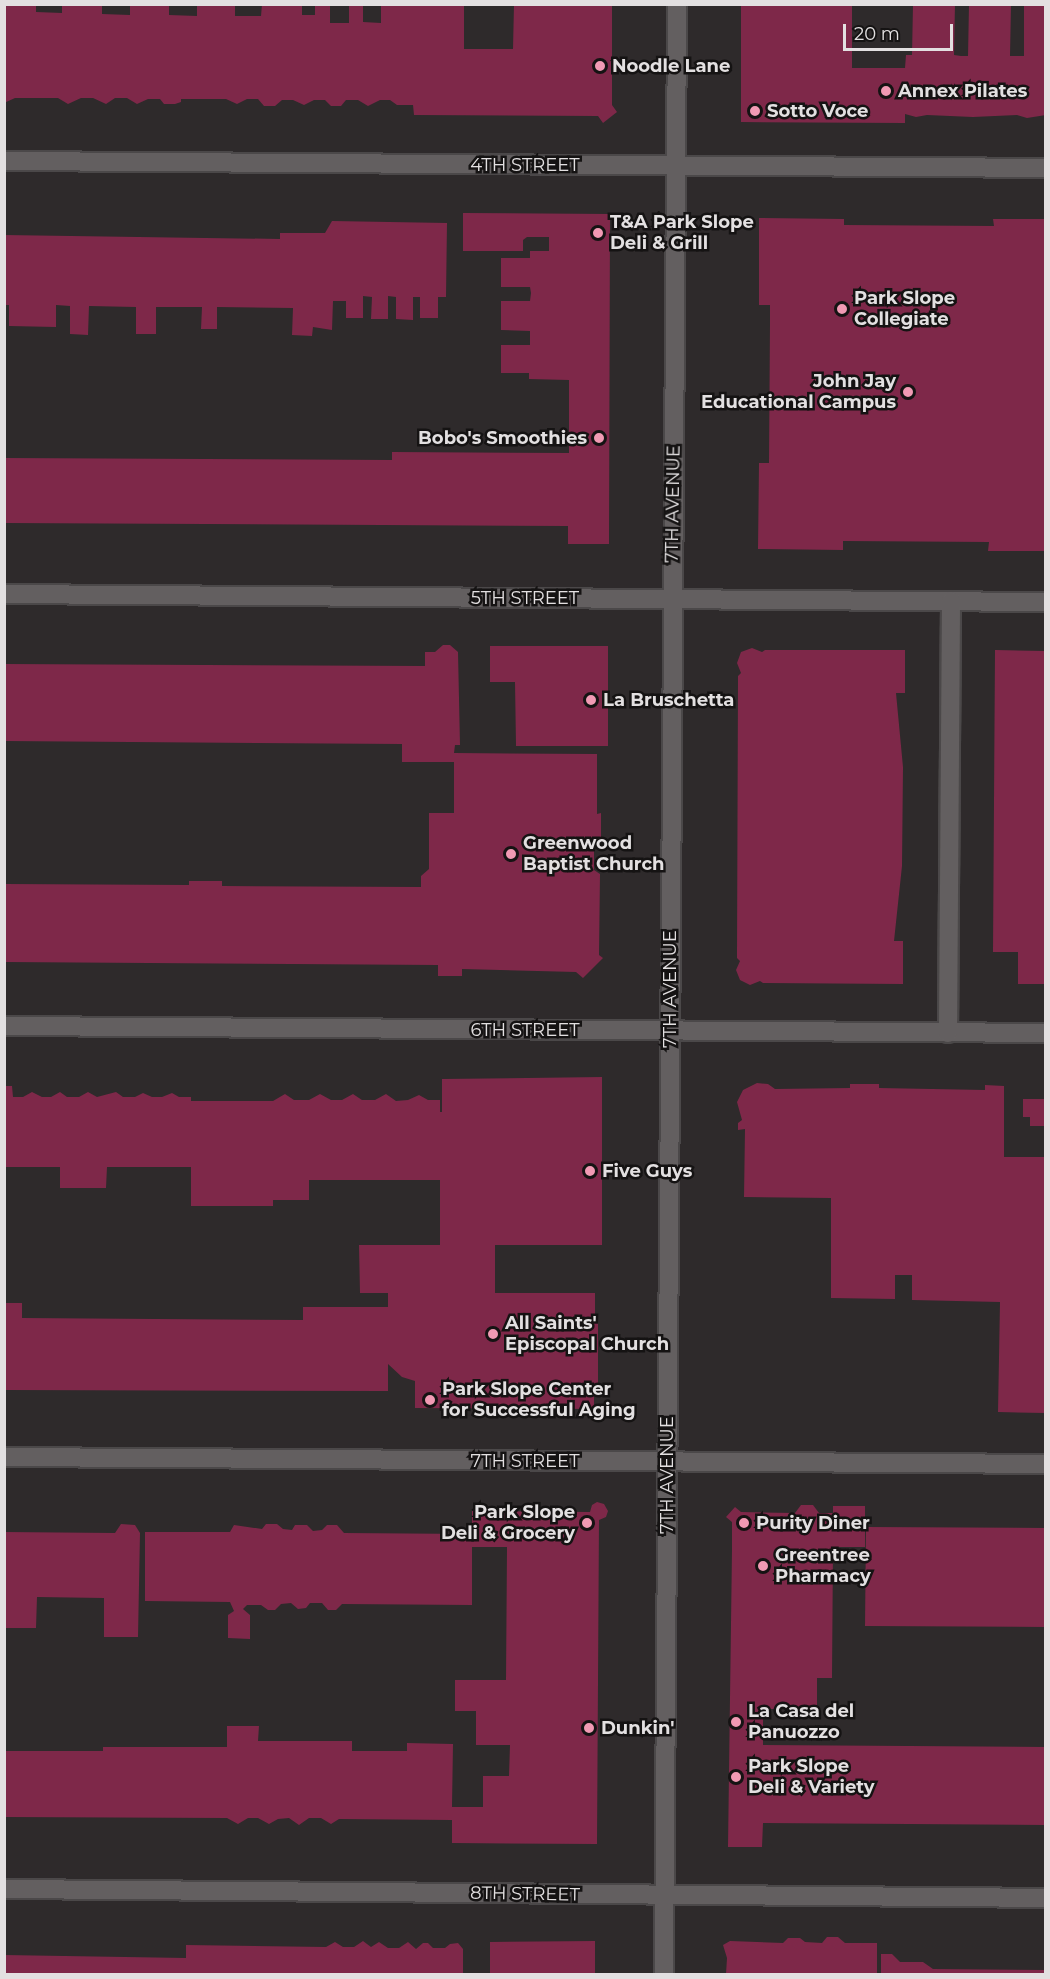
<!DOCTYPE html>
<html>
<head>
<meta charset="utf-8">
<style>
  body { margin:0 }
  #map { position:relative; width:1050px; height:1979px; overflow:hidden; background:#2e2a2b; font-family:Montserrat,sans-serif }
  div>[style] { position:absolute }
  .building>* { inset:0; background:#7e2849 }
  .roads { filter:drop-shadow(2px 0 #4b4849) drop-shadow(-2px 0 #4b4849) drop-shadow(0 2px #4b4849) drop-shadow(0 -2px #4b4849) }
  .minor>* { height:18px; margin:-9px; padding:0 9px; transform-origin:9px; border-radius:9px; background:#635f60 }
  .dots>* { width:16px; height:16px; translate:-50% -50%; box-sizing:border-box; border:3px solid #151313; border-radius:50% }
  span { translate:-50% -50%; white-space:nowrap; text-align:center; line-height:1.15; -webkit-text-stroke:5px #151313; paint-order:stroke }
  .poi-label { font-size:18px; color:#e3e0e1; font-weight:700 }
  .left { translate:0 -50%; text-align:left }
  .right { translate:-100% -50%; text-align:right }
  .street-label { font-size:18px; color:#e3e0e1 }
  .frame { position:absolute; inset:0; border:6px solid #e3e0e1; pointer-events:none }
  .scale { position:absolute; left:843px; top:24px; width:110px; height:27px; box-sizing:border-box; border:3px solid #e3e0e1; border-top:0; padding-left:8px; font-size:18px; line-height:21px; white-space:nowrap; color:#e3e0e1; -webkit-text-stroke:4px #151313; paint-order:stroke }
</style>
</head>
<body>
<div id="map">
  <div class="building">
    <div style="clip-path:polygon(4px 4px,36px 4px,36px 12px,62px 13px,62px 5px,102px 5px,102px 14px,130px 15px,130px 4px,169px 4px,169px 15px,197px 16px,197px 4px,235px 4px,235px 16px,261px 16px,262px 4px,302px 4px,302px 15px,315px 15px,315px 4px,330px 4px,330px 23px,349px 23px,349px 4px,363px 4px,363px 22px,381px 23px,381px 4px,464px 4px,464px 49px,513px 49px,514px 4px,612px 4px,612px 105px,617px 112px,603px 123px,598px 116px,414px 115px,413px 105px,397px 105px,390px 100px,380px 100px,368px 106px,358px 100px,346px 100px,341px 106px,331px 106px,325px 100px,314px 100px,304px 105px,293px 100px,282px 100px,275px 106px,264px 106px,258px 99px,247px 99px,237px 104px,226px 99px,181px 99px,181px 102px,175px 104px,164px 104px,160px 99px,148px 99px,137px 104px,127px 98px,115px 98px,106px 104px,93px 98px,81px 98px,68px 104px,58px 98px,15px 98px,4px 103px)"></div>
    <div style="clip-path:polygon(741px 4px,852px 4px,852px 68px,905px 68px,906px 55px,912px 55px,913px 4px,955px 4px,954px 55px,961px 56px,968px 56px,969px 4px,1011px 4px,1010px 56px,1024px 56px,1024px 5px,1046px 5px,1046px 115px,1027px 118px,1017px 115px,973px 117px,927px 115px,916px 117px,905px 114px,905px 123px,741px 122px)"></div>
    <div style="clip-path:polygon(463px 213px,610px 214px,609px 544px,568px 544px,568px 526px,4px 523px,4px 458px,392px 460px,392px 452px,569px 453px,569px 380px,529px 379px,529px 373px,501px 373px,501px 345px,530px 345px,530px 331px,501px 330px,501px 301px,530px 301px,531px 293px,530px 287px,501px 287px,501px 258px,530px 258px,530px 251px,549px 251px,549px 237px,527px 237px,523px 240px,523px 251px,463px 251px)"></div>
    <div style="clip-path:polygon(759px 218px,844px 219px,844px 225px,994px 226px,993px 219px,1046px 219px,1046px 551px,988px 551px,989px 542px,843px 541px,843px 550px,758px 549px,759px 463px,769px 463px,770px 321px,770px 305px,759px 305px)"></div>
    <div style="clip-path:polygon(332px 221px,447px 223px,446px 297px,438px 297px,438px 318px,420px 318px,420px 297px,413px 297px,413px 320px,396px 319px,396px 297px,388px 296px,388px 319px,371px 319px,372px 297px,363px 296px,363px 318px,346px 318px,346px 301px,333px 301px,332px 330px,313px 327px,312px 336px,292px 335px,293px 308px,217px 307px,217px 329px,201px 329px,202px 307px,156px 307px,156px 334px,136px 334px,136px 307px,89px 306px,88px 335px,70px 334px,70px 306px,56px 305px,56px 327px,9px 326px,9px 305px,4px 305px,4px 235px,280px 239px,280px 233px,325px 233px)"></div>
    <div style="clip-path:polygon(443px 645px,450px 645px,458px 652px,460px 745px,455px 745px,454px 753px,597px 754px,597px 814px,601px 813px,601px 840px,594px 840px,594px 870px,600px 874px,599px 955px,603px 958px,583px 978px,576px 972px,462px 969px,462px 976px,438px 976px,438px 965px,5px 962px,5px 884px,189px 885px,189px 881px,222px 881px,222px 886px,421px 887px,421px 876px,429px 869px,429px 813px,454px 813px,454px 762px,402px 762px,402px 744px,4px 741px,4px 664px,425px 666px,425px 652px,435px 652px)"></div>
    <div style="clip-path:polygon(490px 646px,608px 646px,608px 746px,516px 746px,515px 682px,490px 682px)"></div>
    <div style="clip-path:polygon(752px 648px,762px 652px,765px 650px,905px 650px,905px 693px,896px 693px,903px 767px,902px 866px,894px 941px,903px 941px,903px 984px,763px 983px,760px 981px,750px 985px,740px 980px,736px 970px,740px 961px,737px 958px,738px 676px,741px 673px,737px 663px,741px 652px)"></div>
    <div style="clip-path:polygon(995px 650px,1046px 651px,1046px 984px,1018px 984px,1018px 952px,993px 952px)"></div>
    <div style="clip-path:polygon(602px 1077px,602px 1245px,495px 1245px,495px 1293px,595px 1293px,595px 1317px,598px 1317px,598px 1384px,594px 1384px,594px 1409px,415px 1408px,415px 1381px,402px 1377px,388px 1364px,388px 1391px,4px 1390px,4px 1303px,22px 1303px,22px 1318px,303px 1320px,303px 1307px,388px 1307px,388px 1293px,360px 1293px,359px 1245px,440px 1245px,440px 1180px,309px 1180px,309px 1200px,273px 1200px,273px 1206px,191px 1206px,191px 1167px,107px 1167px,106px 1188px,60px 1188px,60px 1167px,4px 1167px,4px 1086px,12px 1086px,13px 1097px,23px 1097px,32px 1092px,42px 1097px,51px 1097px,60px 1092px,67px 1097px,79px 1097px,88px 1092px,97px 1097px,116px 1092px,123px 1097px,135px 1097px,143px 1093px,152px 1097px,162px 1097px,172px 1093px,179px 1097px,191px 1097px,191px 1101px,273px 1101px,285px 1094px,294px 1100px,309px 1100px,320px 1094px,331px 1100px,342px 1100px,353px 1094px,362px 1100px,375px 1100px,386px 1094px,396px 1101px,408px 1100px,419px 1095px,428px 1100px,440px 1100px,440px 1112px,442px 1112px,442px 1079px)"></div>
    <div style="clip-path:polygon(757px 1083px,768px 1084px,775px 1089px,850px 1088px,850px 1084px,879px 1084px,879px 1088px,985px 1090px,985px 1085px,1004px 1086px,1004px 1157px,1046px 1157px,1046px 1413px,998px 1412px,1000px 1302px,912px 1300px,912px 1275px,895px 1275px,895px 1299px,831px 1298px,831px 1198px,744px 1197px,745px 1129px,738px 1130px,738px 1123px,742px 1120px,737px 1102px,743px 1090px)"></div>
    <div style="clip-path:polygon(1023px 1099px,1046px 1099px,1046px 1126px,1030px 1126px,1030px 1117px,1023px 1117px)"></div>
    <div style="clip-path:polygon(597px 1502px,604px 1504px,608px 1511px,606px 1517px,599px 1520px,597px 1844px,452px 1843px,452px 1820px,339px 1819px,331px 1824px,321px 1818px,309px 1818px,299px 1825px,289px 1818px,278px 1819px,269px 1824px,258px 1818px,248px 1818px,238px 1824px,227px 1818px,4px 1817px,4px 1751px,103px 1751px,103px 1747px,227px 1747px,227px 1726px,259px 1726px,258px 1741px,352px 1741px,352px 1751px,407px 1751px,407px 1743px,453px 1744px,452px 1807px,483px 1807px,483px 1776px,509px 1776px,510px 1745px,476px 1745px,476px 1711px,455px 1711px,455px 1680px,506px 1680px,507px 1547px,472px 1547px,472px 1605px,342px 1604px,336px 1610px,328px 1610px,322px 1603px,310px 1603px,306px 1608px,298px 1609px,291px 1603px,281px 1604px,275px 1610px,268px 1610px,261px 1605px,247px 1605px,243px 1609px,250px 1615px,250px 1639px,228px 1638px,228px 1615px,234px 1611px,230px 1602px,145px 1601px,145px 1532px,230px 1532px,234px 1525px,262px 1529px,266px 1524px,277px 1524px,283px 1529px,292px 1530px,295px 1525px,307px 1525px,313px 1531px,322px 1530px,327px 1525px,337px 1525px,344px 1533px,472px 1534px,472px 1511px,590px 1512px,592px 1505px)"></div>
    <div style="clip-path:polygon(801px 1505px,813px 1505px,819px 1513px,833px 1513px,833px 1506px,865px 1506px,865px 1547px,833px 1547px,832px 1678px,817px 1678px,817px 1709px,763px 1709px,763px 1745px,1046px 1747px,1046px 1825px,763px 1823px,762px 1847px,728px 1847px,732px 1549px,732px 1522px,726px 1517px,735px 1507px,741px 1512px,795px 1513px)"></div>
    <div style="clip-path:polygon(121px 1524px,135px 1525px,140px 1533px,138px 1637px,104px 1637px,104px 1598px,37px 1597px,36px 1628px,4px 1628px,4px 1532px,115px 1533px)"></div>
    <div style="clip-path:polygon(866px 1527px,1046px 1528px,1046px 1627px,865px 1626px)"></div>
    <div style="clip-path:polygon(827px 1937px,838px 1937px,845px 1943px,877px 1943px,877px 1974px,726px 1974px,727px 1958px,723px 1945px,730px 1941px,783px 1943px,788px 1938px,800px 1938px,805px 1942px,822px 1943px)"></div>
    <div style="clip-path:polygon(363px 1941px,371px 1947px,379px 1942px,388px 1948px,399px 1948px,408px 1942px,416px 1949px,423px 1943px,428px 1943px,433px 1948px,445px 1948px,450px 1944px,458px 1943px,463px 1949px,463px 1974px,4px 1974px,4px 1955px,186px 1958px,186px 1945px,326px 1947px,335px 1942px,343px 1947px,354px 1947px)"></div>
    <div style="clip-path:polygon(595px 1941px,595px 1974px,490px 1974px,490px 1942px)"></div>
    <div style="clip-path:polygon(881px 1954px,892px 1954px,900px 1962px,923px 1962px,933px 1969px,1046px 1970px,1046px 1974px,881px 1974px)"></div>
  </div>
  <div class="roads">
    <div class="minor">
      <div style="left:4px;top:161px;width:1042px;rotate:0.38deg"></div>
      <div style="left:4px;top:594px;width:1042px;rotate:0.44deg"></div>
      <div style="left:4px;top:1026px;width:1042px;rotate:0.38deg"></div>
      <div style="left:948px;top:1033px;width:432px;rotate:-89.6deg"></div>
      <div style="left:4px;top:1457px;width:1042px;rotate:0.38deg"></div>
      <div style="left:4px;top:1889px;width:1042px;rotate:0.49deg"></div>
      <div style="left:664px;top:1974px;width:1970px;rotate:-89.62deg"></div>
    </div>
  </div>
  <div class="dots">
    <div style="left:600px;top:66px;background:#f19ab4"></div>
    <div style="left:886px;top:91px;background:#f19ab4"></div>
    <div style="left:755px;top:111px;background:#f19ab4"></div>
    <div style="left:598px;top:233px;background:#f19ab4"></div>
    <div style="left:842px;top:309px;background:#f19ab4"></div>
    <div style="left:908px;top:392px;background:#f19ab4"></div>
    <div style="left:599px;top:438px;background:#f19ab4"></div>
    <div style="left:591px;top:700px;background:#f19ab4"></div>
    <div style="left:511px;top:854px;background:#f19ab4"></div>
    <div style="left:590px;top:1171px;background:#f19ab4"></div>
    <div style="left:493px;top:1334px;background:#f19ab4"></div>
    <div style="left:430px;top:1400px;background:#f19ab4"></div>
    <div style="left:587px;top:1523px;background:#f19ab4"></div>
    <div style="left:744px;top:1523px;background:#f19ab4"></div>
    <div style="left:763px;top:1566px;background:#f19ab4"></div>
    <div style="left:736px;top:1722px;background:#f19ab4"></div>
    <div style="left:589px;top:1728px;background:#f19ab4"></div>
    <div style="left:736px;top:1777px;background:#f19ab4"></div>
  </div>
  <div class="poi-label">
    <span class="left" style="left:612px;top:66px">Noodle Lane</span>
    <span class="left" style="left:898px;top:91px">Annex Pilates</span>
    <span class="left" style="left:767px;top:111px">Sotto Voce</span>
    <span class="left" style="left:610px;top:233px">T&amp;A Park Slope<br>Deli &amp; Grill</span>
    <span class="left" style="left:854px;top:309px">Park Slope<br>Collegiate</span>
    <span class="right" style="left:896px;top:392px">John Jay<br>Educational Campus</span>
    <span class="right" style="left:587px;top:438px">Bobo's Smoothies</span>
    <span class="left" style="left:603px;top:700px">La Bruschetta</span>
    <span class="left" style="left:523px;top:854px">Greenwood<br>Baptist Church</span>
    <span class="left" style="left:602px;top:1171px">Five Guys</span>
    <span class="left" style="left:505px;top:1334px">All Saints'<br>Episcopal Church</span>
    <span class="left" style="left:442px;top:1400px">Park Slope Center<br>for Successful Aging</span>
    <span class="right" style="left:575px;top:1523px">Park Slope<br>Deli &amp; Grocery</span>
    <span class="left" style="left:756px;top:1523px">Purity Diner</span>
    <span class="left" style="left:775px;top:1566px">Greentree<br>Pharmacy</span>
    <span class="left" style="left:748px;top:1722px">La Casa del<br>Panuozzo</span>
    <span class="left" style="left:601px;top:1728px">Dunkin'</span>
    <span class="left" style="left:748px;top:1777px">Park Slope<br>Deli &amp; Variety</span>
  </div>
  <div class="street-label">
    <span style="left:525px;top:165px">4TH STREET</span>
    <span style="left:673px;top:504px;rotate:-89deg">7TH AVENUE</span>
    <span style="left:525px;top:598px">5TH STREET</span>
    <span style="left:670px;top:989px;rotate:-90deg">7TH AVENUE</span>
    <span style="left:525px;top:1030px">6TH STREET</span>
    <span style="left:525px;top:1461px">7TH STREET</span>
    <span style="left:667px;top:1475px;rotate:-90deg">7TH AVENUE</span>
    <span style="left:525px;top:1894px;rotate:1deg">8TH STREET</span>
  </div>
  <div class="frame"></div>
  <div class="scale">20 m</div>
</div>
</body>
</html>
